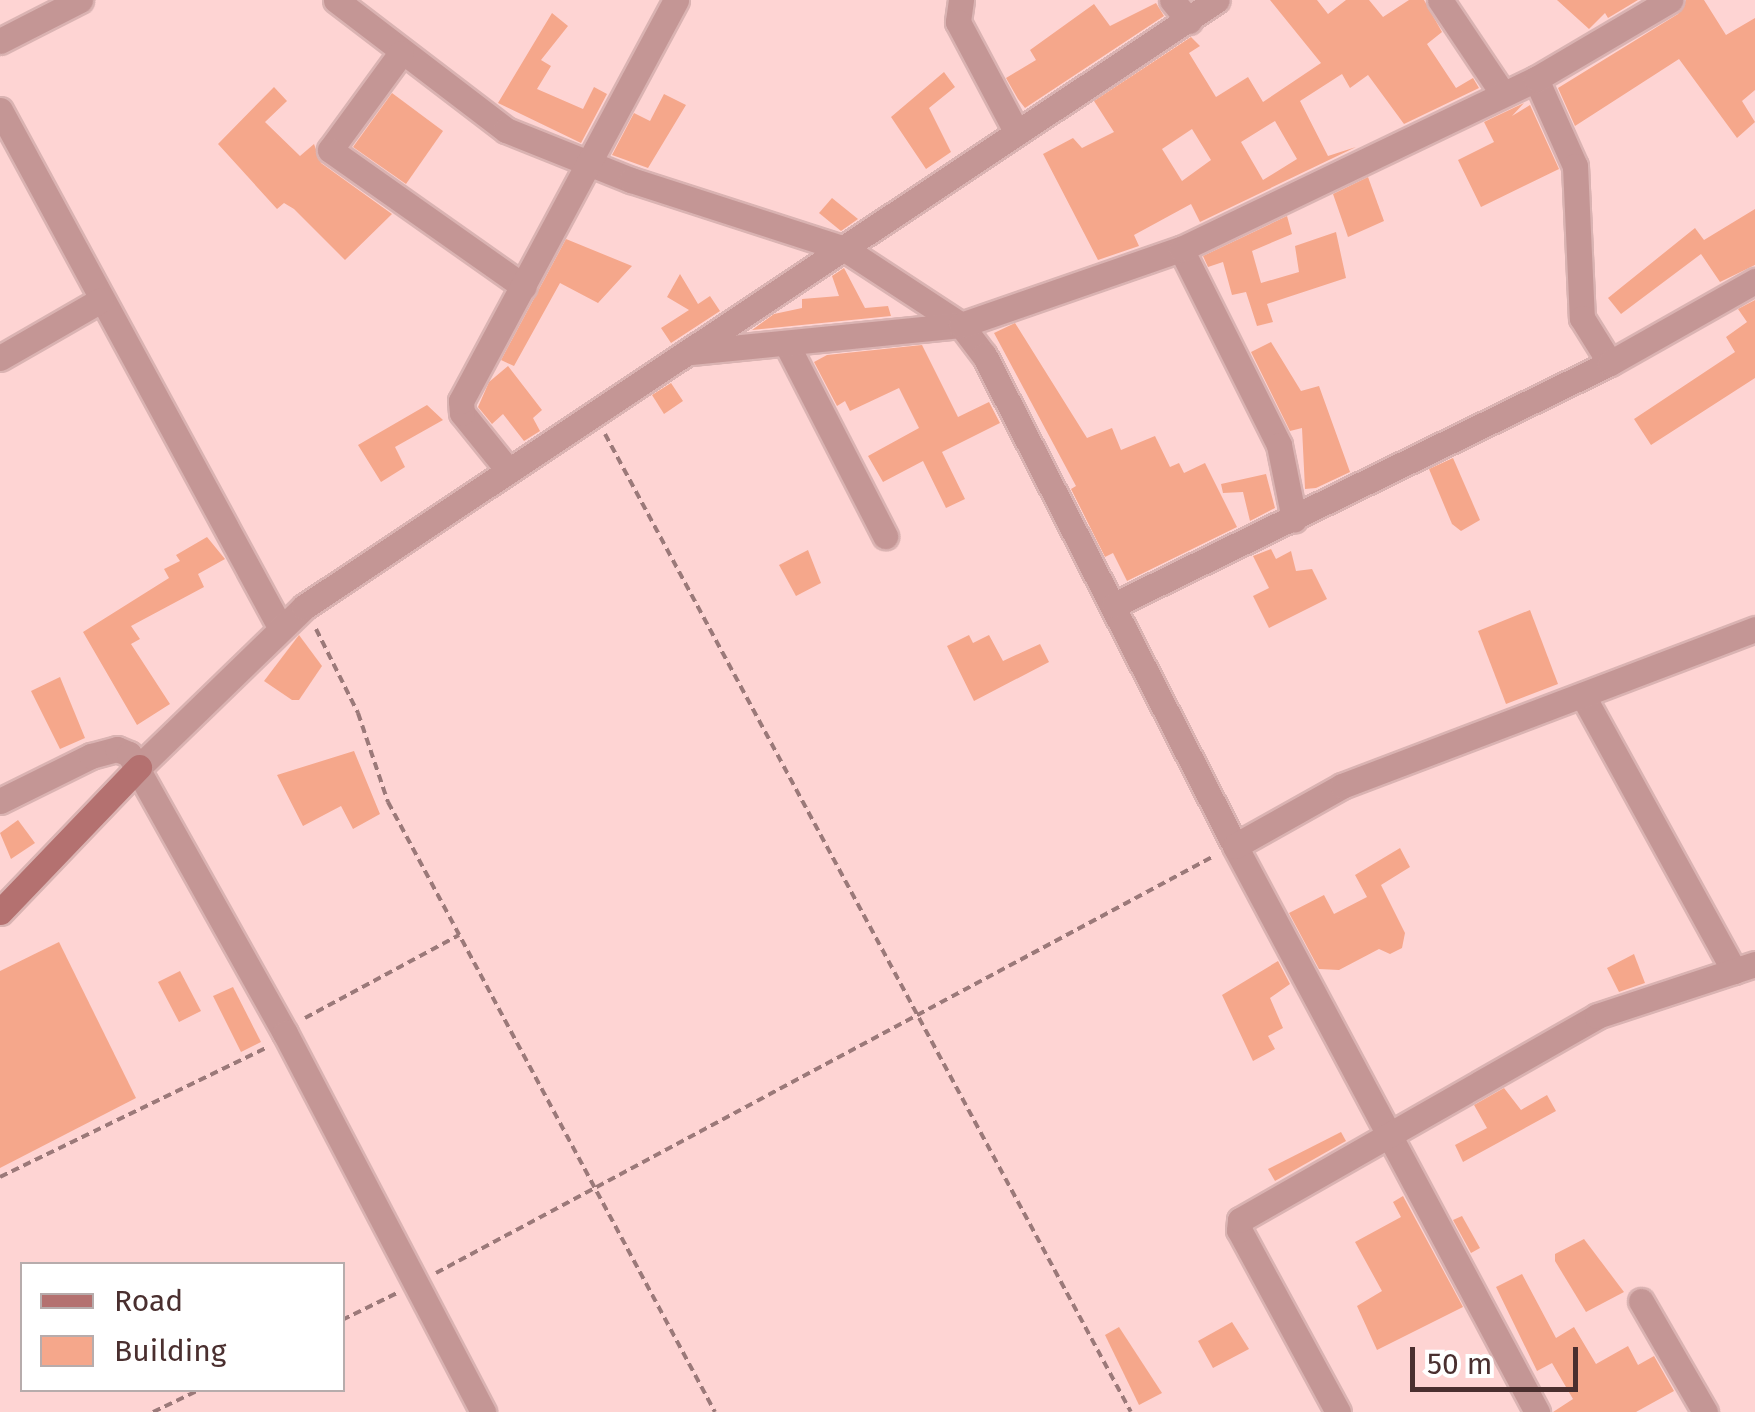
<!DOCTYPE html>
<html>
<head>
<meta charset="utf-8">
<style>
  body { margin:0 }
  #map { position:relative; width:1755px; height:1412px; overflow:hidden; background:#fed4d3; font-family:"Fira Sans",sans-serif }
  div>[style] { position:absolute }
  .building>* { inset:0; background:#f5a78b }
  .path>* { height:4px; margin-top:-2px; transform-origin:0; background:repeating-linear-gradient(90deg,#9b7979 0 8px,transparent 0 13px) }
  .roads { filter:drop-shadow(2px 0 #dab3b2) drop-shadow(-2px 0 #dab3b2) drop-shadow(0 2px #dab3b2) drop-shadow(0 -2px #dab3b2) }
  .street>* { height:25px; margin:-12.5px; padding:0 12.5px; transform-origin:12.5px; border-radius:12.5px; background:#c49695 }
  .secondary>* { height:25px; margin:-12.5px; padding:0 12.5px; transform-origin:12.5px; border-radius:12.5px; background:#b47170 }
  span { translate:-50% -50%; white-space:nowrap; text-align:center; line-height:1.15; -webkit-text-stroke:8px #fff; paint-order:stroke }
  .legend { position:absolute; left:20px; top:1262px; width:325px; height:130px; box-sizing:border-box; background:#fff; border:2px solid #b7acac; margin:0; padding:12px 18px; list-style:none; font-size:30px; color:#4a2f2f }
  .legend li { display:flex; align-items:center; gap:20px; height:50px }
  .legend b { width:50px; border:2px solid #b7acac }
  .scale { position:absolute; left:1410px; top:1347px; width:168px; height:45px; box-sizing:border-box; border:5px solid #4a2f2f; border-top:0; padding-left:12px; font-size:30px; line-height:35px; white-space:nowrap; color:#4a2f2f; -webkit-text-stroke:8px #fff; paint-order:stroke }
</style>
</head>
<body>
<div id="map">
  <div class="building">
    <div style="clip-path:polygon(evenodd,1270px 0,1317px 0,1328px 14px,1346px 0,1369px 0,1383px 17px,1409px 0,1424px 0,1442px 32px,1427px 44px,1456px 88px,1473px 78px,1479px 88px,1404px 124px,1368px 75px,1350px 88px,1342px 74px,1300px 101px,1328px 156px,1356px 147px,1200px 222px,1191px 204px,1134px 235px,1139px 246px,1098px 260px,1043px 154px,1073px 138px,1082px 148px,1114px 132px,1094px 101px,1191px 37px,1200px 46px,1189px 53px,1216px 97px,1248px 77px,1263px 102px,1321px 63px,1270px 0,1275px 121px,1297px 159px,1263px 180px,1241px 142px,1275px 121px,1270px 0,1192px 129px,1211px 160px,1182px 181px,1162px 149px,1192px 129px)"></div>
    <div style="clip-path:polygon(1557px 0,1638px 0,1608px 18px,1605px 13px,1589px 29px)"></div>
    <div style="clip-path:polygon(1686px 0,1704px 0,1726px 35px,1755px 18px,1755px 90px,1742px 101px,1755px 122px,1737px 138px,1679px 59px,1575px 126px,1558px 88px,1678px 14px)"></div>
    <div style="clip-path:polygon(1156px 3px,1164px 16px,1025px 108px,1018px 99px,1006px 78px,1036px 60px,1030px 50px,1094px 4px,1110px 26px)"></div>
    <div style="clip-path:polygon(552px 13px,568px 26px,541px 60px,551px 66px,537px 89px,583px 109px,594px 87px,607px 94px,581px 143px,498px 103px)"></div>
    <div style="clip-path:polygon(944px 72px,955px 87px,929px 108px,951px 152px,926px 169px,891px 117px)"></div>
    <div style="clip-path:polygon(274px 87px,287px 101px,265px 122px,300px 156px,314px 144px,321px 163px,392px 214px,345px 260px,294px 209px,284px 203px,277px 209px,218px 144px)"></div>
    <div style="clip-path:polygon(392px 93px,443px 131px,406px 184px,353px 147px)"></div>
    <div style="clip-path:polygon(664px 94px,686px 105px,648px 168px,612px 155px,634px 113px,650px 121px)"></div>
    <div style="clip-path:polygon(1524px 103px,1512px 116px,1530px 105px,1559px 169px,1481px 207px,1458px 160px,1494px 142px,1484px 122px)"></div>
    <div style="clip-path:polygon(1368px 177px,1384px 221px,1348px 237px,1333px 194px)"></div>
    <div style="clip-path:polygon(832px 198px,858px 219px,841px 231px,819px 213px)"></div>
    <div style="clip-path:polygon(1755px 209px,1755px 265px,1720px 282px,1701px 254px,1621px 314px,1608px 298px,1695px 228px,1704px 240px)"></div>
    <div style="clip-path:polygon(1287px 216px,1292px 234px,1252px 251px,1261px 283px,1299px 272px,1295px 246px,1336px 232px,1346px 278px,1267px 304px,1273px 322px,1257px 326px,1246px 292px,1232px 295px,1223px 262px,1208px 267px,1203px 256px)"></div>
    <div style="clip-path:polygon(566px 239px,632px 266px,598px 303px,560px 283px,514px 366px,501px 360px)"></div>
    <div style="clip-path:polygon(844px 268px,865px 308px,888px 306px,891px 316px,752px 330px,774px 314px,802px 308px,802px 299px,839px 296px,832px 276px)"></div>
    <div style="clip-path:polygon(680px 274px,698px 304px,710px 296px,720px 311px,671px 343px,661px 328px,689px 310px,667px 297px)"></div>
    <div style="clip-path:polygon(1755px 300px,1755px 378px,1651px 445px,1634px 419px,1735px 352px,1726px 337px,1747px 322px,1738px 309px)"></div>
    <div style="clip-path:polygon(1015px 323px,1087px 438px,1112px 428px,1121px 450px,1155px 436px,1170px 467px,1179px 463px,1184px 473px,1205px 463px,1237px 527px,1127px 581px,1113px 553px,1105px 557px,1071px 489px,1076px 486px,994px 333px)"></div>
    <div style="clip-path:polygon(1271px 342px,1301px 391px,1319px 386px,1350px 472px,1316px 488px,1305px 489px,1302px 428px,1290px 431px,1251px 352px)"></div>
    <div style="clip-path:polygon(922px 345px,958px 417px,989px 402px,1000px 423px,942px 452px,965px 499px,946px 508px,923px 461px,883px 482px,868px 456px,919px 428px,899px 388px,850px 411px,845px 401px,837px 406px,814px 362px,827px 355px)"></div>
    <div style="clip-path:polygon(508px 366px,542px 410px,533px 418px,540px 431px,524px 441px,503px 414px,492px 424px,478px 407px,489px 382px)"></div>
    <div style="clip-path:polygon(671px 383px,683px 401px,664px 414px,652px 395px)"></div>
    <div style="clip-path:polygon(427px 405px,443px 420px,395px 447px,405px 467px,381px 482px,358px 445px)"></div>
    <div style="clip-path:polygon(1453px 458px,1480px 520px,1461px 531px,1452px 524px,1429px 469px)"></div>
    <div style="clip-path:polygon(1266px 474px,1275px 508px,1250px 521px,1243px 492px,1223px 493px,1221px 484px)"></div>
    <div style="clip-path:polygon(207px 537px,225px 559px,198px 574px,204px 587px,131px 626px,140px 639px,131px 644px,170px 704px,137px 725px,83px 632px,169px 578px,164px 569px,180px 561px,176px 555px)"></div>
    <div style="clip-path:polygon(1271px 549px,1276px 559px,1291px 551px,1296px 571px,1312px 569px,1327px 599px,1269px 628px,1253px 596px,1269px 588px,1253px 556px)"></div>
    <div style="clip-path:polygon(808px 550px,821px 583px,796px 596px,779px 565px)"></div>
    <div style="clip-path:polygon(1530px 610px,1558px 684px,1506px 704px,1478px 631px)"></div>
    <div style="clip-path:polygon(299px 635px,322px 666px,299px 700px,292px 700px,264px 681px)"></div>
    <div style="clip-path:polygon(969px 635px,973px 643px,989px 635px,1003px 661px,1040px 644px,1049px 662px,974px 701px,947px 646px)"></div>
    <div style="clip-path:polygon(60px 677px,85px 738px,60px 749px,31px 691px)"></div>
    <div style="clip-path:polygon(354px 751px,380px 814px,353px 829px,341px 806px,303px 826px,277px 775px)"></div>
    <div style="clip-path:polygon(18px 820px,35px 843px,11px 859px,0 833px)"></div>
    <div style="clip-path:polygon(1400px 848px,1410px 867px,1381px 885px,1405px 933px,1402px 948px,1390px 954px,1379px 949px,1339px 970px,1319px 969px,1289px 913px,1324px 895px,1334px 914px,1367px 897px,1355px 875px)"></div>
    <div style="clip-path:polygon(59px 942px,136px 1098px,0 1168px,0 971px)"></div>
    <div style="clip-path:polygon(1634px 954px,1645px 983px,1619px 992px,1607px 968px)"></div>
    <div style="clip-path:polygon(1278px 961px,1290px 984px,1270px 998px,1283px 1028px,1268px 1036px,1275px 1049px,1253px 1061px,1222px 995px)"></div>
    <div style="clip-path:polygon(180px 971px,201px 1011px,179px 1022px,158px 982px)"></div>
    <div style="clip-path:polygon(233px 987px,261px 1042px,241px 1052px,213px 996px)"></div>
    <div style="clip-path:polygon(1504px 1088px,1521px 1110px,1547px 1095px,1556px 1111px,1463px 1162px,1455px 1145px,1487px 1128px,1474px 1105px)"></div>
    <div style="clip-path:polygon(1341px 1132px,1346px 1141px,1275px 1181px,1268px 1169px)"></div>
    <div style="clip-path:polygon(1403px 1196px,1463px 1307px,1377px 1350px,1357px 1306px,1382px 1291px,1355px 1242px,1401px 1217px,1393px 1202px)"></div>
    <div style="clip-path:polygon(1462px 1216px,1480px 1248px,1471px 1253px,1453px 1220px)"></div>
    <div style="clip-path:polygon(1584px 1239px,1624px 1292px,1586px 1312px,1555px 1261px,1555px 1254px)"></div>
    <div style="clip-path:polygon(1522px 1274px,1556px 1338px,1574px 1327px,1596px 1364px,1628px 1346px,1638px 1365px,1654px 1356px,1674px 1391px,1636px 1412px,1553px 1412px,1573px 1399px,1552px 1363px,1537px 1371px,1496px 1287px)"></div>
    <div style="clip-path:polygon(1232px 1322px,1249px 1349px,1213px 1368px,1198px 1341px)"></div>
    <div style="clip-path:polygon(1119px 1327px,1162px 1393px,1139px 1405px,1105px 1335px)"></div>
  </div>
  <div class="path">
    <div style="left:605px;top:434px;width:1110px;rotate:61.73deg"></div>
    <div style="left:316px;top:629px;width:94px;rotate:63.4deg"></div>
    <div style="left:358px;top:713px;width:94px;rotate:71.4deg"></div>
    <div style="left:388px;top:802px;width:692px;rotate:61.81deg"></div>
    <div style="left:305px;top:1018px;width:175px;rotate:-28.3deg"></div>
    <div style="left:0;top:1177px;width:296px;rotate:-25.9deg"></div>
    <div style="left:436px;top:1273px;width:880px;rotate:-28.19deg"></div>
    <div style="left:342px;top:1320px;width:61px;rotate:-26.1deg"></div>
    <div style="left:153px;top:1412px;width:51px;rotate:-25.6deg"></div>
  </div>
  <div class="roads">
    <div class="street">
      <div style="left:336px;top:0;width:214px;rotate:37.4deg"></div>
      <div style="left:506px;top:130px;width:135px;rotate:21.8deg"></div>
      <div style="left:631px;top:180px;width:225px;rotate:17.9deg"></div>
      <div style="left:845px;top:249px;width:139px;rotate:33.2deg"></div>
      <div style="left:961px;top:325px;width:38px;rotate:53deg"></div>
      <div style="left:984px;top:355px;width:551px;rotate:62.92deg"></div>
      <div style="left:1235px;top:846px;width:642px;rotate:61.92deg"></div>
      <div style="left:961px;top:0;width:22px;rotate:98deg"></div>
      <div style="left:958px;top:22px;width:123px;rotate:62deg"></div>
      <div style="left:1172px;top:0;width:27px;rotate:51deg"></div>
      <div style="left:1440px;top:0;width:113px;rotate:56.2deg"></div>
      <div style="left:0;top:41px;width:90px;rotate:-27.1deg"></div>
      <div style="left:401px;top:53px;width:120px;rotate:126.2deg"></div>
      <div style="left:330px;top:150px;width:237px;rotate:35.2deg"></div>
      <div style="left:1536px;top:79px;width:95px;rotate:65.9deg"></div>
      <div style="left:1575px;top:166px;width:152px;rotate:87.4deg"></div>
      <div style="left:1582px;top:318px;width:53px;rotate:58.1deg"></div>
      <div style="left:0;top:110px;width:588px;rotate:61.56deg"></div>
      <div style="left:1181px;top:249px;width:219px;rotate:63.4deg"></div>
      <div style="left:1279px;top:445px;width:76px;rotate:78.5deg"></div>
      <div style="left:787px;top:345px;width:215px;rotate:62.8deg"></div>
      <div style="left:691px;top:352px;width:271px;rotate:-5.7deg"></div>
      <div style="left:961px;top:325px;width:233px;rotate:-19.1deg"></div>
      <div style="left:1181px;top:249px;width:394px;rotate:-25.6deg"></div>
      <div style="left:1536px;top:79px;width:156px;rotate:-30.5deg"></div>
      <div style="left:0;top:358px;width:116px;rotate:-29.9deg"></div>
      <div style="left:508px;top:470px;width:73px;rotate:-128.9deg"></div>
      <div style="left:462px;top:413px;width:12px;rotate:-95deg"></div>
      <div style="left:461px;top:401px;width:455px;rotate:-61.8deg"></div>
      <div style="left:1114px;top:605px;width:552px;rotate:-26.01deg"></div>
      <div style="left:1610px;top:363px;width:167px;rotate:-29.5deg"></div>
      <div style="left:1583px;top:696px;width:314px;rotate:61.2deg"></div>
      <div style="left:139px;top:767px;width:230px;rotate:-44.1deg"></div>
      <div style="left:304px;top:607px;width:1096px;rotate:-33.62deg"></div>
      <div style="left:0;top:801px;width:102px;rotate:-26.3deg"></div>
      <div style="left:91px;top:756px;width:27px;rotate:-15deg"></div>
      <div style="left:117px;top:749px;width:13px;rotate:23deg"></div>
      <div style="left:129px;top:754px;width:320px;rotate:60.8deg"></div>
      <div style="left:285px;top:1033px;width:428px;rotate:62.4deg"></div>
      <div style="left:1235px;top:846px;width:123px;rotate:-29.3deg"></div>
      <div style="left:1342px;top:786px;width:442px;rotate:-20.8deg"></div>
      <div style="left:1641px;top:1301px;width:128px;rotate:60deg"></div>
      <div style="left:1338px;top:1412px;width:207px;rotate:-118.5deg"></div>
      <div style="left:1239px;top:1230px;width:10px;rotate:-84deg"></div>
      <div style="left:1240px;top:1220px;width:411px;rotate:-29.7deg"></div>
      <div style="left:1597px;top:1016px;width:166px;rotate:-18.2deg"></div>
    </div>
    <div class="secondary">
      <div style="left:0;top:912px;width:201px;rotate:-46.2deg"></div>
    </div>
  </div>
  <ul class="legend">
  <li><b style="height:12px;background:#b47170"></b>Road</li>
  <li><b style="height:28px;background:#f5a78b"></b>Building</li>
  </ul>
  <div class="scale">50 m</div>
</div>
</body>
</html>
